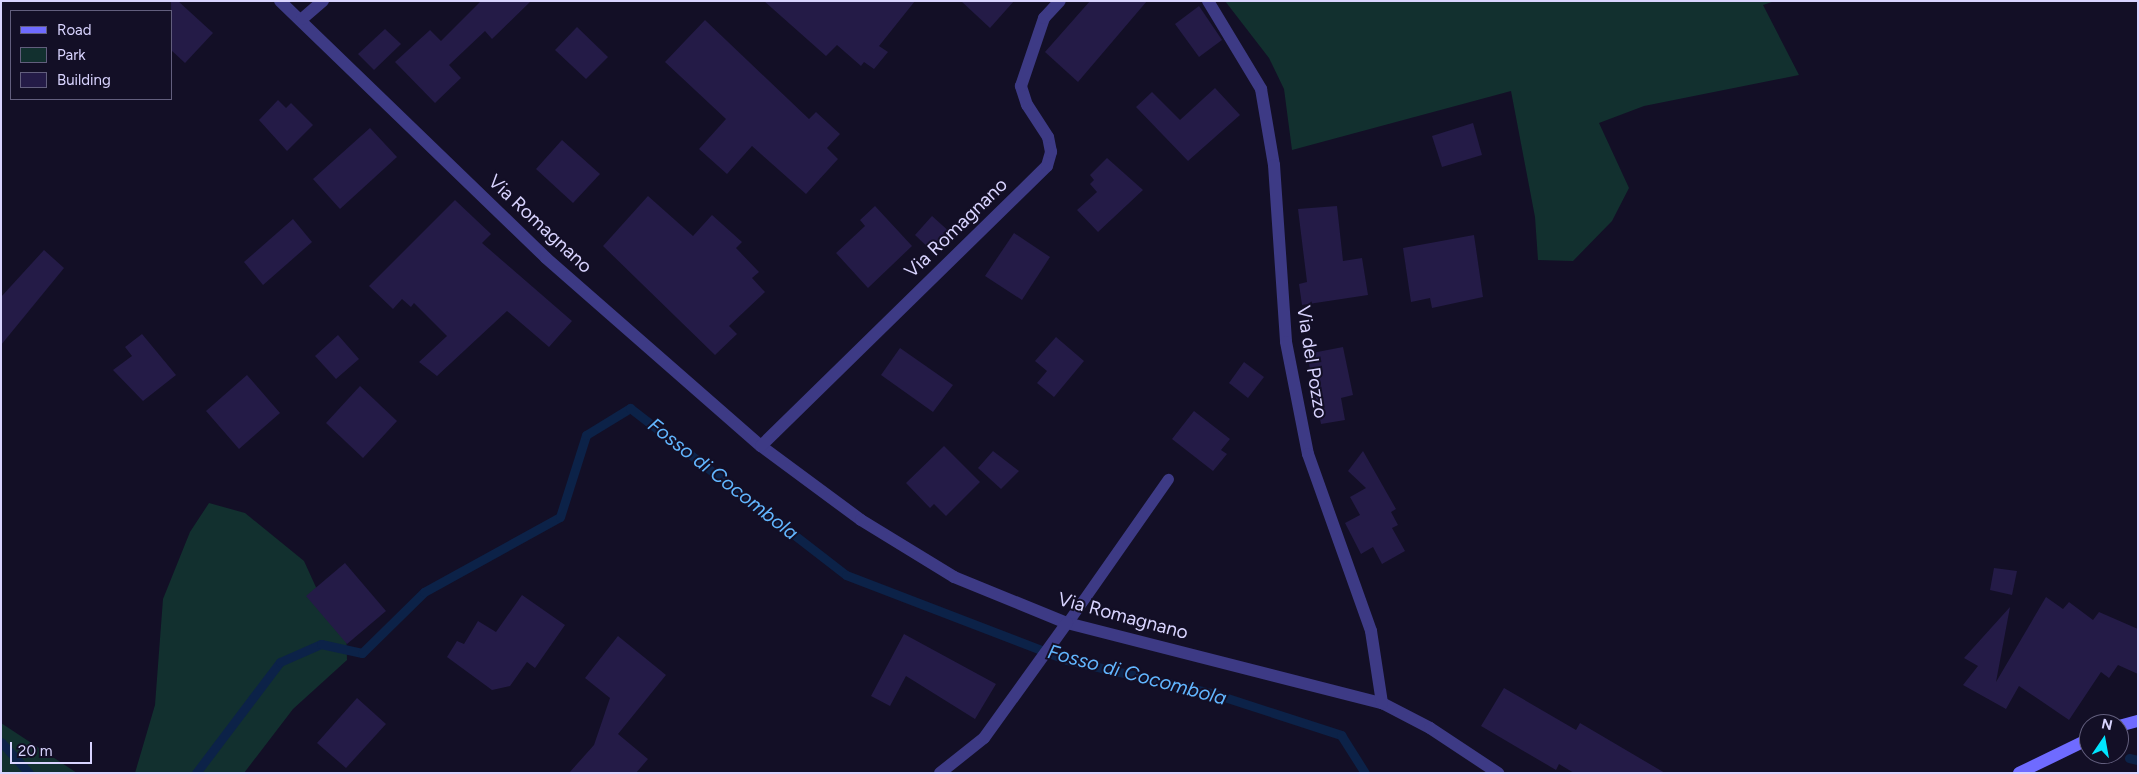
<!DOCTYPE html>
<html>
<head>
<meta charset="utf-8">
<style>
  body { margin:0 }
  #map { position:relative; width:2139px; height:774px; overflow:hidden; background:#130f26; font-family:Figtree,sans-serif }
  div>[style] { position:absolute }
  .green>* { inset:0; background:#12302f }
  .stream>* { height:9px; margin:-4.5px; padding:0 4.5px; transform-origin:4.5px; border-radius:4.5px; background:#0c2248 }
  .building>* { inset:0; background:#241b47 }
  .lane>* { height:11px; margin:-5.5px; padding:0 5.5px; transform-origin:5.5px; border-radius:5.5px; background:#3d3a85 }
  .street>* { height:12px; margin:-6px; padding:0 6px; transform-origin:6px; border-radius:6px; background:#3d3a85 }
  .secondary>* { height:12px; margin:-6px; padding:0 6px; transform-origin:6px; border-radius:6px; background:#6f6bff }
  span { translate:-50% -50%; white-space:nowrap; text-align:center; line-height:1.15; -webkit-text-stroke:4px #130f26; paint-order:stroke }
  .street-label { font-size:19px; color:#d9d4ff }
  .water-label { font-size:20px; color:#62b6ff; font-style:italic }
  .frame { position:absolute; inset:0; border:2px solid #d9d4ff; pointer-events:none }
  .legend { position:absolute; left:10px; top:10px; width:162px; height:90px; box-sizing:border-box; background:#130f26; border:1px solid #625e7d; margin:0; padding:6px 9px; list-style:none; font-size:15px; color:#d9d4ff }
  .legend li { display:flex; align-items:center; gap:10px; height:25px }
  .legend b { width:25px; border:1px solid #625e7d }
  .north { position:absolute; left:2079px; top:714px; width:50px; height:50px; box-sizing:border-box; background:#130f26; border:1px solid #625e7d; border-radius:50%; rotate:12deg; font-size:14px; font-weight:700; line-height:20px; text-align:center; color:#d9d4ff }
  .north::after { content:''; display:block; margin:auto; width:18px; height:22px; background:#00e5ff; clip-path:polygon(50% 0,100% 100%,50% 72%,0 100%) }
  .scale { position:absolute; left:10px; top:742px; width:82px; height:22px; box-sizing:border-box; border:2px solid #d9d4ff; border-top:0; padding-left:6px; font-size:15px; line-height:18px; white-space:nowrap; color:#d9d4ff; -webkit-text-stroke:4px #130f26; paint-order:stroke }
</style>
</head>
<body>
<div id="map">
  <div class="green">
    <div style="clip-path:polygon(1225px 1px,1775px 1px,1763px 5px,1799px 75px,1644px 106px,1599px 123px,1629px 188px,1612px 221px,1573px 261px,1538px 260px,1535px 217px,1511px 91px,1292px 150px,1284px 89px,1269px 58px)"></div>
    <div style="clip-path:polygon(209px 503px,245px 513px,304px 561px,320px 596px,346px 623px,347px 660px,293px 709px,244px 773px,135px 773px,155px 705px,163px 599px,190px 532px)"></div>
    <div style="clip-path:polygon(1px 723px,77px 773px,1px 773px)"></div>
  </div>
  <div class="stream">
    <div style="left:1px;top:742px;width:42px;rotate:47.9deg"></div>
    <div style="left:2129px;top:758px;width:9px;rotate:13deg"></div>
    <div style="left:196px;top:773px;width:139px;rotate:-52.9deg"></div>
    <div style="left:280px;top:662px;width:45px;rotate:-23.7deg"></div>
    <div style="left:321px;top:644px;width:42px;rotate:12.4deg"></div>
    <div style="left:362px;top:653px;width:87px;rotate:-44.5deg"></div>
    <div style="left:424px;top:592px;width:155px;rotate:-28.9deg"></div>
    <div style="left:560px;top:517px;width:86px;rotate:-72.4deg"></div>
    <div style="left:586px;top:435px;width:52px;rotate:-31.5deg"></div>
    <div style="left:630px;top:408px;width:273px;rotate:37.7deg"></div>
    <div style="left:846px;top:575px;width:237px;rotate:21deg"></div>
    <div style="left:1067px;top:660px;width:152px;rotate:12.9deg"></div>
    <div style="left:1215px;top:694px;width:133px;rotate:18deg"></div>
    <div style="left:1341px;top:735px;width:45px;rotate:57.7deg"></div>
  </div>
  <div class="building">
    <div style="clip-path:polygon(171px 1px,178px 1px,213px 33px,185px 63px,171px 50px)"></div>
    <div style="clip-path:polygon(481px 1px,531px 1px,492px 39px,485px 31px,449px 65px,461px 78px,435px 103px,395px 62px,430px 30px,441px 41px)"></div>
    <div style="clip-path:polygon(764px 1px,915px 1px,879px 46px,888px 52px,874px 69px,864px 62px,861px 66px,837px 45px,826px 56px)"></div>
    <div style="clip-path:polygon(961px 1px,1014px 1px,990px 28px)"></div>
    <div style="clip-path:polygon(1090px 1px,1147px 1px,1078px 82px,1045px 52px)"></div>
    <div style="clip-path:polygon(1199px 6px,1222px 40px,1199px 57px,1175px 24px)"></div>
    <div style="clip-path:polygon(705px 20px,809px 119px,816px 112px,840px 134px,827px 148px,838px 159px,806px 194px,752px 146px,727px 174px,699px 149px,726px 119px,665px 62px)"></div>
    <div style="clip-path:polygon(577px 27px,608px 57px,586px 79px,555px 50px)"></div>
    <div style="clip-path:polygon(385px 29px,401px 44px,374px 70px,358px 54px)"></div>
    <div style="clip-path:polygon(1215px 88px,1240px 115px,1188px 161px,1136px 107px,1152px 92px,1180px 120px)"></div>
    <div style="clip-path:polygon(278px 100px,286px 108px,291px 103px,313px 125px,287px 151px,259px 120px)"></div>
    <div style="clip-path:polygon(1473px 123px,1482px 155px,1442px 167px,1432px 136px)"></div>
    <div style="clip-path:polygon(370px 128px,397px 157px,340px 209px,313px 179px)"></div>
    <div style="clip-path:polygon(562px 140px,600px 174px,573px 203px,536px 169px)"></div>
    <div style="clip-path:polygon(1107px 158px,1143px 190px,1098px 232px,1077px 210px,1097px 192px,1090px 184px,1094px 180px,1090px 175px)"></div>
    <div style="clip-path:polygon(648px 196px,693px 236px,712px 215px,742px 242px,736px 248px,759px 272px,752px 278px,765px 292px,729px 326px,737px 334px,715px 355px,603px 246px)"></div>
    <div style="clip-path:polygon(455px 200px,491px 234px,482px 243px,572px 321px,549px 347px,507px 311px,437px 376px,419px 362px,447px 336px,414px 303px,411px 307px,402px 299px,393px 309px,369px 286px)"></div>
    <div style="clip-path:polygon(875px 206px,912px 246px,868px 288px,836px 253px,865px 226px,860px 220px)"></div>
    <div style="clip-path:polygon(1337px 206px,1343px 261px,1362px 258px,1368px 295px,1302px 305px,1299px 284px,1307px 282px,1298px 209px)"></div>
    <div style="clip-path:polygon(932px 216px,952px 234px,934px 253px,915px 235px)"></div>
    <div style="clip-path:polygon(293px 219px,312px 242px,263px 285px,244px 262px)"></div>
    <div style="clip-path:polygon(1014px 233px,1050px 257px,1022px 300px,985px 276px)"></div>
    <div style="clip-path:polygon(1474px 235px,1483px 297px,1432px 308px,1430px 298px,1411px 302px,1403px 248px)"></div>
    <div style="clip-path:polygon(44px 250px,64px 268px,1px 345px,1px 297px)"></div>
    <div style="clip-path:polygon(142px 334px,176px 375px,143px 401px,113px 370px,132px 356px,125px 347px)"></div>
    <div style="clip-path:polygon(338px 335px,359px 359px,336px 379px,315px 356px)"></div>
    <div style="clip-path:polygon(1056px 337px,1084px 361px,1054px 397px,1037px 383px,1047px 371px,1035px 361px)"></div>
    <div style="clip-path:polygon(1343px 347px,1353px 395px,1341px 398px,1345px 420px,1321px 424px,1307px 354px)"></div>
    <div style="clip-path:polygon(900px 348px,953px 385px,933px 412px,881px 375px)"></div>
    <div style="clip-path:polygon(1244px 362px,1264px 377px,1248px 398px,1229px 383px)"></div>
    <div style="clip-path:polygon(247px 375px,280px 413px,239px 449px,206px 411px)"></div>
    <div style="clip-path:polygon(360px 386px,397px 421px,363px 458px,326px 423px)"></div>
    <div style="clip-path:polygon(1194px 411px,1230px 439px,1221px 450px,1227px 454px,1213px 471px,1172px 439px)"></div>
    <div style="clip-path:polygon(944px 446px,980px 482px,946px 516px,934px 504px,930px 508px,906px 483px)"></div>
    <div style="clip-path:polygon(993px 451px,1019px 471px,1001px 489px,978px 468px)"></div>
    <div style="clip-path:polygon(1363px 451px,1396px 509px,1391px 512px,1398px 525px,1392px 528px,1405px 551px,1382px 564px,1373px 547px,1361px 554px,1345px 523px,1360px 515px,1350px 497px,1366px 488px,1348px 471px)"></div>
    <div style="clip-path:polygon(345px 563px,386px 611px,347px 644px,306px 596px)"></div>
    <div style="clip-path:polygon(1994px 568px,2017px 571px,2012px 595px,1990px 590px)"></div>
    <div style="clip-path:polygon(522px 595px,565px 625px,535px 668px,527px 662px,510px 686px,492px 690px,447px 657px,457px 641px,464px 644px,478px 621px,496px 632px)"></div>
    <div style="clip-path:polygon(2046px 597px,2063px 609px,2069px 602px,2093px 620px,2099px 612px,2138px 629px,2138px 674px,2118px 665px,2109px 678px,2101px 672px,2069px 720px,2019px 686px,2006px 709px,1963px 685px,1978px 666px,1964px 658px,2010px 607px,1996px 682px)"></div>
    <div style="clip-path:polygon(904px 634px,996px 684px,975px 719px,906px 676px,890px 706px,871px 696px)"></div>
    <div style="clip-path:polygon(618px 636px,666px 675px,618px 734px,648px 759px,636px 773px,569px 773px,594px 745px,610px 698px,585px 678px)"></div>
    <div style="clip-path:polygon(1504px 688px,1576px 730px,1580px 723px,1665px 773px,1574px 773px,1559px 764px,1556px 770px,1481px 726px)"></div>
    <div style="clip-path:polygon(357px 698px,386px 724px,346px 768px,317px 743px)"></div>
  </div>
  <div class="lane">
    <div style="left:1067px;top:623px;width:176px;rotate:-55deg"></div>
  </div>
  <div class="street">
    <div style="left:280px;top:1px;width:370px;rotate:44deg"></div>
    <div style="left:546px;top:258px;width:286px;rotate:41.2deg"></div>
    <div style="left:761px;top:446px;width:124px;rotate:36.5deg"></div>
    <div style="left:861px;top:520px;width:109px;rotate:31.5deg"></div>
    <div style="left:954px;top:577px;width:122px;rotate:22.2deg"></div>
    <div style="left:1067px;top:623px;width:325px;rotate:14.3deg"></div>
    <div style="left:1382px;top:703px;width:54px;rotate:27.5deg"></div>
    <div style="left:1430px;top:728px;width:82px;rotate:33.5deg"></div>
    <div style="left:1208px;top:1px;width:103px;rotate:58.9deg"></div>
    <div style="left:1261px;top:89px;width:77px;rotate:80.3deg"></div>
    <div style="left:1274px;top:165px;width:177px;rotate:86.1deg"></div>
    <div style="left:1286px;top:342px;width:114px;rotate:78.9deg"></div>
    <div style="left:1308px;top:454px;width:188px;rotate:70.4deg"></div>
    <div style="left:1371px;top:631px;width:73px;rotate:81.3deg"></div>
    <div style="left:302px;top:19px;width:28px;rotate:-41deg"></div>
    <div style="left:761px;top:446px;width:400px;rotate:-44.4deg"></div>
    <div style="left:1047px;top:166px;width:15px;rotate:-74deg"></div>
    <div style="left:1051px;top:152px;width:15px;rotate:-101deg"></div>
    <div style="left:1048px;top:137px;width:38px;rotate:-123deg"></div>
    <div style="left:1027px;top:105px;width:20px;rotate:-108deg"></div>
    <div style="left:1021px;top:86px;width:72px;rotate:-71.3deg"></div>
    <div style="left:1044px;top:18px;width:23px;rotate:-47deg"></div>
    <div style="left:940px;top:773px;width:56px;rotate:-38.5deg"></div>
    <div style="left:984px;top:738px;width:142px;rotate:-54.2deg"></div>
  </div>
  <div class="secondary">
    <div style="left:2119px;top:726px;width:20px;rotate:-15deg"></div>
    <div style="left:2019px;top:773px;width:78px;rotate:-25.9deg"></div>
  </div>
  <div class="street-label">
    <span style="left:540px;top:224px;rotate:43deg">Via Romagnano</span>
    <span style="left:956px;top:228px;rotate:-44deg">Via Romagnano</span>
    <span style="left:1312px;top:362px;rotate:81deg">Via del Pozzo</span>
    <span style="left:1123px;top:616px;rotate:15deg">Via Romagnano</span>
  </div>
  <div class="water-label">
    <span style="left:723px;top:479px;rotate:38deg">Fosso di Cocombola</span>
    <span style="left:1137px;top:675px;rotate:15deg">Fosso di Cocombola</span>
  </div>
  <div class="frame"></div>
  <ul class="legend">
  <li><b style="height:6px;background:#6f6bff"></b>Road</li>
  <li><b style="height:14px;background:#12302f"></b>Park</li>
  <li><b style="height:14px;background:#241b47"></b>Building</li>
  </ul>
  <div class="north">N</div>
  <div class="scale">20 m</div>
</div>
</body>
</html>
